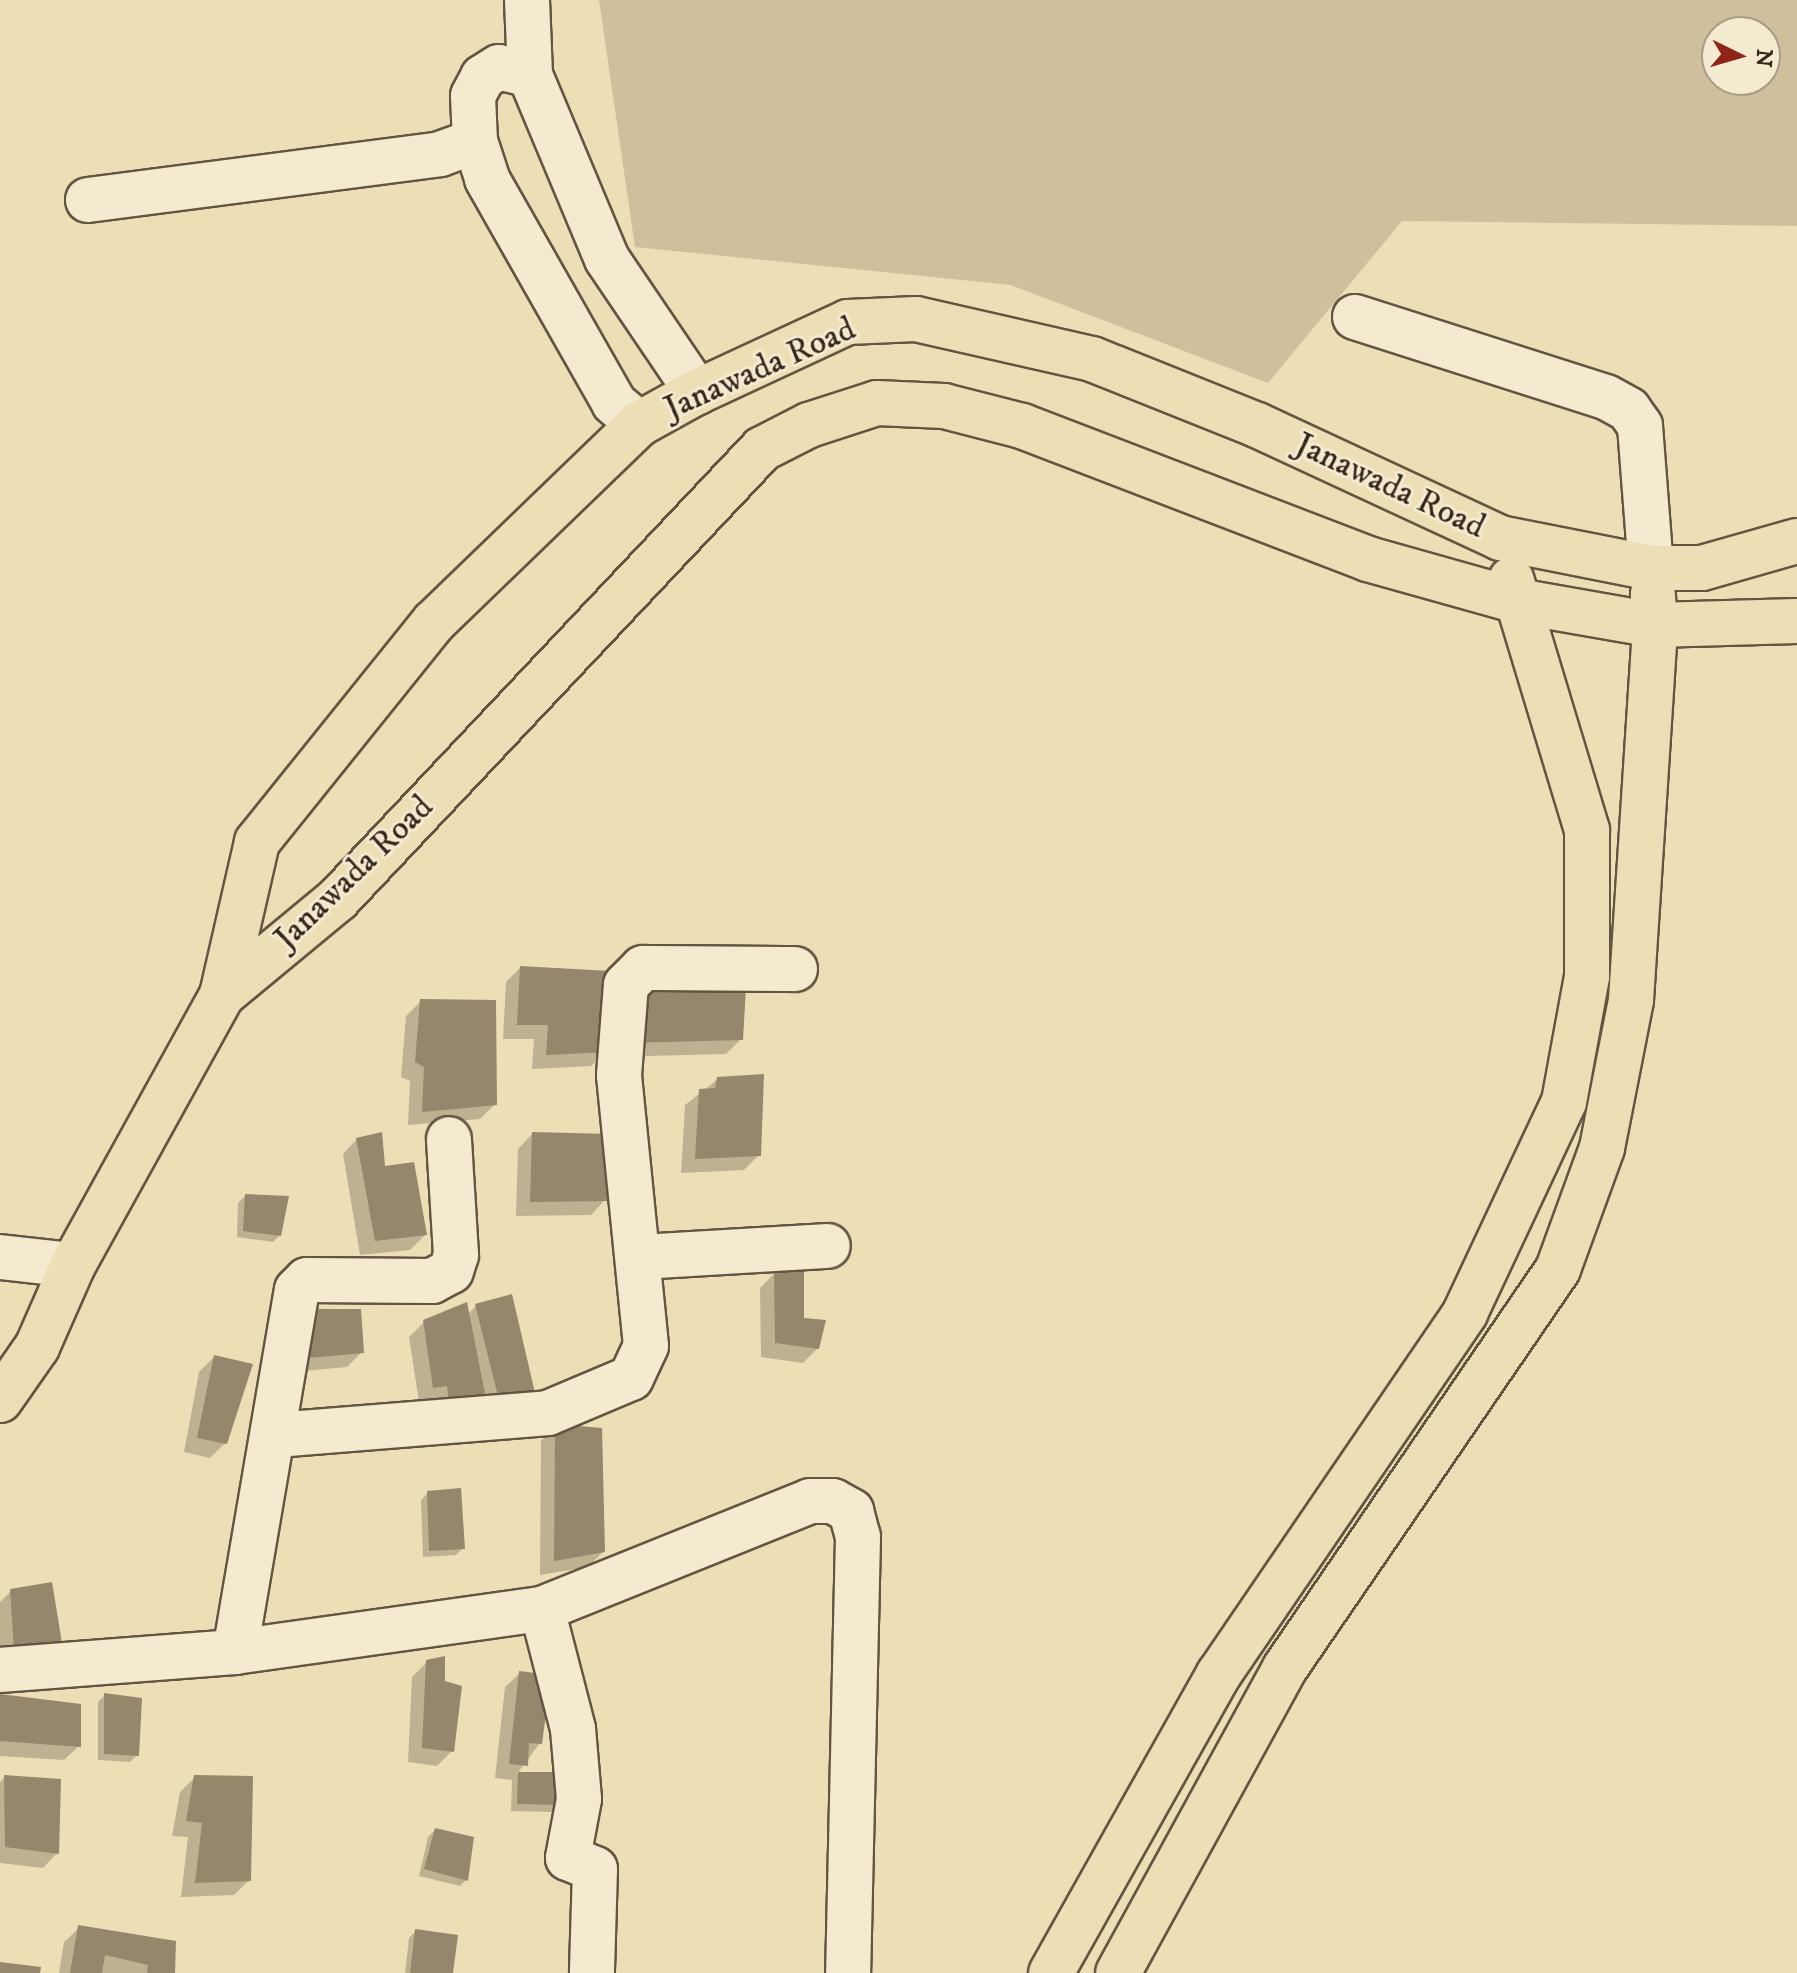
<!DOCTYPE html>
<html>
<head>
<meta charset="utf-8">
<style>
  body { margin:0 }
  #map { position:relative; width:1797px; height:1973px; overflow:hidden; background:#eedeb6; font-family:"IM FELL DW Pica",serif }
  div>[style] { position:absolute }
  .green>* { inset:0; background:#cfbf9c }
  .shadow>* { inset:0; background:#0003 }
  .building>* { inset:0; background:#95866c }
  .roads { filter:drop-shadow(2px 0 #635542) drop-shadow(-2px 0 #635542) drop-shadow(0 2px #635542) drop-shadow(0 -2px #635542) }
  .minor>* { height:44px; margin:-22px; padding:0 22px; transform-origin:22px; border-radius:22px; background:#f4ead0 }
  .major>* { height:44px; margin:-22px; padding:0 22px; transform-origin:22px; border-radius:22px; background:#eedeb6 }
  span { translate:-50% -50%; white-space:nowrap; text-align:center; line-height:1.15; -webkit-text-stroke:6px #f4ead0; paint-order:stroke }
  .street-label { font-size:34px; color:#35271c }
  .north { position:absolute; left:1701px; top:16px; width:80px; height:80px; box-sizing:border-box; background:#f4ead0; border:2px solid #a89c88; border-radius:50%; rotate:95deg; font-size:22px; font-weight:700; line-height:32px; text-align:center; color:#35271c }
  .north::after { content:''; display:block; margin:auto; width:28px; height:36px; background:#8f2418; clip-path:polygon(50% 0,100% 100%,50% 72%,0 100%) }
</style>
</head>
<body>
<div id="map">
  <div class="green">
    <div style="clip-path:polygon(evenodd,599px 0,1797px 0,1797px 226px,1402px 221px,1268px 383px,1011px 285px,635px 247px,599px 0,1717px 32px,1765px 32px,1765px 80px,1717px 80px,1717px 32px)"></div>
  </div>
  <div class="shadow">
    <div style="clip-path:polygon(520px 968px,606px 1051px,591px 1066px,532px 1069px,534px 1039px,503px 1039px,506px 982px)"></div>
    <div style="clip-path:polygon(421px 1001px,495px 1104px,480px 1119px,408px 1125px,410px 1081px,401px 1077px,406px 1016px)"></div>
    <div style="clip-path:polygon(616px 1006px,741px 1039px,726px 1054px,610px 1057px)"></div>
    <div style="clip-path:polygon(718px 1079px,759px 1155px,744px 1170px,681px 1173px,685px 1105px)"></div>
    <div style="clip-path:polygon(532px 1134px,605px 1200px,591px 1215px,516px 1216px,518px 1149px)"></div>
    <div style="clip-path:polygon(357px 1139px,383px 1168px,425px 1235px,410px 1250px,360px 1255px,343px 1154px)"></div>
    <div style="clip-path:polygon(245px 1196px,280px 1235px,273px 1242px,237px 1237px,238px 1203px)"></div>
    <div style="clip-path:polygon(775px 1273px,818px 1348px,803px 1363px,761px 1357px,760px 1288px)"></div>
    <div style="clip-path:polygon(476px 1306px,532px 1392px,436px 1426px,433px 1400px,419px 1402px,409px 1337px,424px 1322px,468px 1314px)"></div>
    <div style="clip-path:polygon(290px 1326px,362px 1352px,347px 1367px,294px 1372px)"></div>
    <div style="clip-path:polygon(214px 1357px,225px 1443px,210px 1458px,184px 1452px,199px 1372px)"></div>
    <div style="clip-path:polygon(556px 1426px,603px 1552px,588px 1567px,540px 1575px,541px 1441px)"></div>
    <div style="clip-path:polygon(428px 1493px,463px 1548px,456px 1555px,423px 1557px,421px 1500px)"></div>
    <div style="clip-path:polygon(11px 1591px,60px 1642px,0 1663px,0 1602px)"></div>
    <div style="clip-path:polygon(427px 1662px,442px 1682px,452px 1751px,437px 1766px,408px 1762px,412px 1677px)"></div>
    <div style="clip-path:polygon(520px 1673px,540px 1743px,517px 1774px,560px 1774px,559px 1805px,552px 1812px,511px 1811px,512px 1780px,495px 1778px,505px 1687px)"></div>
    <div style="clip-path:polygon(105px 1695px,137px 1755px,130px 1762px,98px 1760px,98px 1702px)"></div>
    <div style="clip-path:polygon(0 1696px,79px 1746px,64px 1760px,0 1756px)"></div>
    <div style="clip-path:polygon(5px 1777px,57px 1853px,43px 1868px,0 1863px,0 1782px)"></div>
    <div style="clip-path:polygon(195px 1777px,249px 1880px,234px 1895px,181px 1897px,188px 1837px,172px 1836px,180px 1792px)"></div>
    <div style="clip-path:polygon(435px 1830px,466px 1880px,460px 1886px,419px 1876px,428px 1837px)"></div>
    <div style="clip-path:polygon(79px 1928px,173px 1973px,59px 1973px,64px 1942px)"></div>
    <div style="clip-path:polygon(416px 1931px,451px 1973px,405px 1973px,409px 1938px)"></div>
  </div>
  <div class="building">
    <div style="clip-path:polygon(520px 966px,610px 971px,608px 1052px,546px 1055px,548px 1025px,517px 1025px)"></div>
    <div style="clip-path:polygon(746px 987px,743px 1040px,623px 1043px,630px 989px)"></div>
    <div style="clip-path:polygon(420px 999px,496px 1000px,497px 1105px,422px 1112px,424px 1067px,415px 1062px)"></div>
    <div style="clip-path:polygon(764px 1074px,761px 1156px,695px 1159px,699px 1089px,715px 1088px,717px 1077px)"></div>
    <div style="clip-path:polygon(382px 1132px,385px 1166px,414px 1162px,427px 1235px,375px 1241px,356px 1138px)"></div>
    <div style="clip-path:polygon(532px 1132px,610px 1134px,607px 1201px,530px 1202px)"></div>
    <div style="clip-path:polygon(245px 1194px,289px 1196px,281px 1236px,243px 1231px)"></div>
    <div style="clip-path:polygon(804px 1268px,804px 1318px,826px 1320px,819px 1349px,775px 1343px,774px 1271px)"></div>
    <div style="clip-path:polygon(512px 1294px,535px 1393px,500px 1404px,475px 1304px)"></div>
    <div style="clip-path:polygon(467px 1302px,487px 1404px,450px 1413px,447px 1386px,433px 1388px,423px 1320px)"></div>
    <div style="clip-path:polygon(304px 1309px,361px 1309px,364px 1353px,308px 1358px)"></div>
    <div style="clip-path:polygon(214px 1355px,253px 1364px,227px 1444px,197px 1438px)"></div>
    <div style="clip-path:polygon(555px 1424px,602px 1428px,605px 1552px,554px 1561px)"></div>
    <div style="clip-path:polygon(461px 1488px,465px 1549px,429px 1551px,427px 1491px)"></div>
    <div style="clip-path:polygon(52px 1582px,62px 1643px,14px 1650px,10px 1589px)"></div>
    <div style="clip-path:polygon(445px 1656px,445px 1681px,462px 1686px,454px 1752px,422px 1748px,426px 1660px)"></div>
    <div style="clip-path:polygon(519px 1671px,551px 1675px,542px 1744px,529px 1743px,528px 1766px,509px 1764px)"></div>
    <div style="clip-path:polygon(104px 1693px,142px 1698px,139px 1756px,104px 1754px)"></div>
    <div style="clip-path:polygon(0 1694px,81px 1704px,81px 1747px,0 1741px)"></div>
    <div style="clip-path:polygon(518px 1772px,562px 1772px,561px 1805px,517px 1804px)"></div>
    <div style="clip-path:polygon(4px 1775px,61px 1779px,59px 1854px,5px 1847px)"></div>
    <div style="clip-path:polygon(194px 1775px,253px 1776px,251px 1881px,195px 1883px,202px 1823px,186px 1821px)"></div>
    <div style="clip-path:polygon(435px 1828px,474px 1837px,468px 1881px,424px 1869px)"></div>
    <div style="clip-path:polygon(78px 1925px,176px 1941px,175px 1973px,147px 1973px,148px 1965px,105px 1955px,102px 1973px,70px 1973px)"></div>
    <div style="clip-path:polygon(415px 1929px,458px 1935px,453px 1973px,410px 1973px)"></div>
    <div style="clip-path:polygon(0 1962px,41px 1967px,40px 1973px,0 1973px)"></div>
  </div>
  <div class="roads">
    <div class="minor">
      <div style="left:527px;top:0;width:75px;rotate:87.7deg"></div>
      <div style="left:530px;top:75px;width:199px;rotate:67.3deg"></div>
      <div style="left:607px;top:259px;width:161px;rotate:55.9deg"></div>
      <div style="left:530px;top:75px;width:32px;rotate:-166deg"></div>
      <div style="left:499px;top:67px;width:19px;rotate:148deg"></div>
      <div style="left:483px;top:77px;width:21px;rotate:118deg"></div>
      <div style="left:473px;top:96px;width:45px;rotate:87.5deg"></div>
      <div style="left:475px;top:141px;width:40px;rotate:72deg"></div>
      <div style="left:487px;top:179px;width:257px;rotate:60.4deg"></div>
      <div style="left:614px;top:403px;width:33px;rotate:40deg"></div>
      <div style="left:88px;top:200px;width:355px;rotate:-7.4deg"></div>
      <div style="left:440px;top:154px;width:37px;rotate:-20deg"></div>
      <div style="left:1355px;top:317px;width:263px;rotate:17.7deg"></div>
      <div style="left:1606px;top:397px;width:26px;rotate:29deg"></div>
      <div style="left:1629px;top:410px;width:19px;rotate:55deg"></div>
      <div style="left:1640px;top:426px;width:142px;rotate:85.6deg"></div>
      <div style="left:0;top:1257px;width:73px;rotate:6.3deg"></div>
      <div style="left:641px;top:1257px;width:187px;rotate:-3.4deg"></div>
      <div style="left:276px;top:1435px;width:273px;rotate:-4.6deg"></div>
      <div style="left:548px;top:1413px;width:90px;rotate:-22.9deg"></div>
      <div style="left:631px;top:1378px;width:35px;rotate:-65deg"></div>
      <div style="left:646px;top:1346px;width:272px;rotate:-95.7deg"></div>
      <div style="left:619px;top:1075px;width:90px;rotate:-85.6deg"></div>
      <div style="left:626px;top:985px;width:24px;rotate:-45deg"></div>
      <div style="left:643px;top:968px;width:152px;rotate:0.4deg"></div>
      <div style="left:542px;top:1609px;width:124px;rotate:75.5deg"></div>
      <div style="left:573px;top:1729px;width:70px;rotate:85.1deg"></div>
      <div style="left:579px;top:1799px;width:60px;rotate:100.6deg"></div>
      <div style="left:568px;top:1858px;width:29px;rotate:22deg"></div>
      <div style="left:595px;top:1869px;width:104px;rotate:91.7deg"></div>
      <div style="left:235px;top:1652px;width:367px;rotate:-80.3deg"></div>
      <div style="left:297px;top:1290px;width:14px;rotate:-45deg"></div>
      <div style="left:307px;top:1280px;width:125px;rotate:0.5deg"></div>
      <div style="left:432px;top:1281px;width:21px;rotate:-28deg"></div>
      <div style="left:451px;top:1271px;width:17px;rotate:-73deg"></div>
      <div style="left:456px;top:1255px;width:116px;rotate:-93.5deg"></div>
      <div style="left:0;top:1670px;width:236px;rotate:-4.4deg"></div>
      <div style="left:235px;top:1652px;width:310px;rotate:-8deg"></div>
      <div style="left:542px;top:1609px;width:289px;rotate:-21.9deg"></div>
      <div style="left:810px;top:1501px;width:23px"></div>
      <div style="left:833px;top:1501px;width:21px;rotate:29deg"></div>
      <div style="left:851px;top:1511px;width:27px;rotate:75deg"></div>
      <div style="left:858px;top:1537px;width:436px;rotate:91.3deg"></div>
    </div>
    <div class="major">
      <div style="left:222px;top:995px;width:151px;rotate:-39.6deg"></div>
      <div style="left:338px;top:899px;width:618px;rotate:-46.7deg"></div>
      <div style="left:762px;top:449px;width:53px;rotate:-27.1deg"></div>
      <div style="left:809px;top:425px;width:71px;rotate:-17.9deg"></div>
      <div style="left:877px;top:403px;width:67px;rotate:2.6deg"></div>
      <div style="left:944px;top:406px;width:81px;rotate:14.4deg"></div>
      <div style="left:1022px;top:426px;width:371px;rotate:21deg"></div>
      <div style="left:1368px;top:559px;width:155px;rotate:15.7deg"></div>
      <div style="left:1517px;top:601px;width:140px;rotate:9.9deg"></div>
      <div style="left:1655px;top:625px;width:142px;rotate:-1.6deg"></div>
      <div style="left:0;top:1400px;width:65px;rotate:-55.1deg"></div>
      <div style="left:37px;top:1347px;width:90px;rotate:-66.3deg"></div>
      <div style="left:73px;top:1265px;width:308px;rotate:-61.1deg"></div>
      <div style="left:222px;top:995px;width:157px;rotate:-77.1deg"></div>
      <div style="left:257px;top:842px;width:282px;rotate:-51.2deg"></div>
      <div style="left:434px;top:622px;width:285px;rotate:-44deg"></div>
      <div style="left:639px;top:424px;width:66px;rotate:-28.9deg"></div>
      <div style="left:697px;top:392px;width:166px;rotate:-24.9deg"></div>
      <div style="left:848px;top:322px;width:68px;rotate:-2.5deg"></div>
      <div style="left:916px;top:319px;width:180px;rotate:12.8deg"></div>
      <div style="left:1092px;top:359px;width:178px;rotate:21.8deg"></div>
      <div style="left:1257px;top:425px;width:268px;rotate:24.9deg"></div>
      <div style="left:1500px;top:538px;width:154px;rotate:11.2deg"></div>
      <div style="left:1651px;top:568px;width:51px"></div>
      <div style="left:1702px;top:568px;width:99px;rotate:-15.9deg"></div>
      <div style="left:1051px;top:1973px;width:343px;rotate:-60.7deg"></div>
      <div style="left:1219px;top:1674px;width:437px;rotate:-55.7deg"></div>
      <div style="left:1465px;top:1313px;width:233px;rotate:-64.9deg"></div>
      <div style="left:1564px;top:1102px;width:127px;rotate:-79.6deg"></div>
      <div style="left:1587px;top:977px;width:147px;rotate:-90deg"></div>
      <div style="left:1587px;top:830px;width:262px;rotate:-106.8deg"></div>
      <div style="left:1118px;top:1973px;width:348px;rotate:-61.3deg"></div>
      <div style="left:1285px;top:1668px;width:483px;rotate:-55.6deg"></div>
      <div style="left:1558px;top:1269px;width:129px;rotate:-70deg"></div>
      <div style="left:1602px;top:1148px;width:151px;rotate:-78.9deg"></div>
      <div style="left:1631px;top:1000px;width:376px;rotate:-86.3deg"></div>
      <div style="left:1655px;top:625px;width:31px;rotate:-94deg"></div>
    </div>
  </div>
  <div class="street-label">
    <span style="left:760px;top:369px;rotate:-24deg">Janawada Road</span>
    <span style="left:1390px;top:486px;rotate:25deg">Janawada Road</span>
    <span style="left:354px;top:873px;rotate:-44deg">Janawada Road</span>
  </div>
  <div class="north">N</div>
</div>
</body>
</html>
